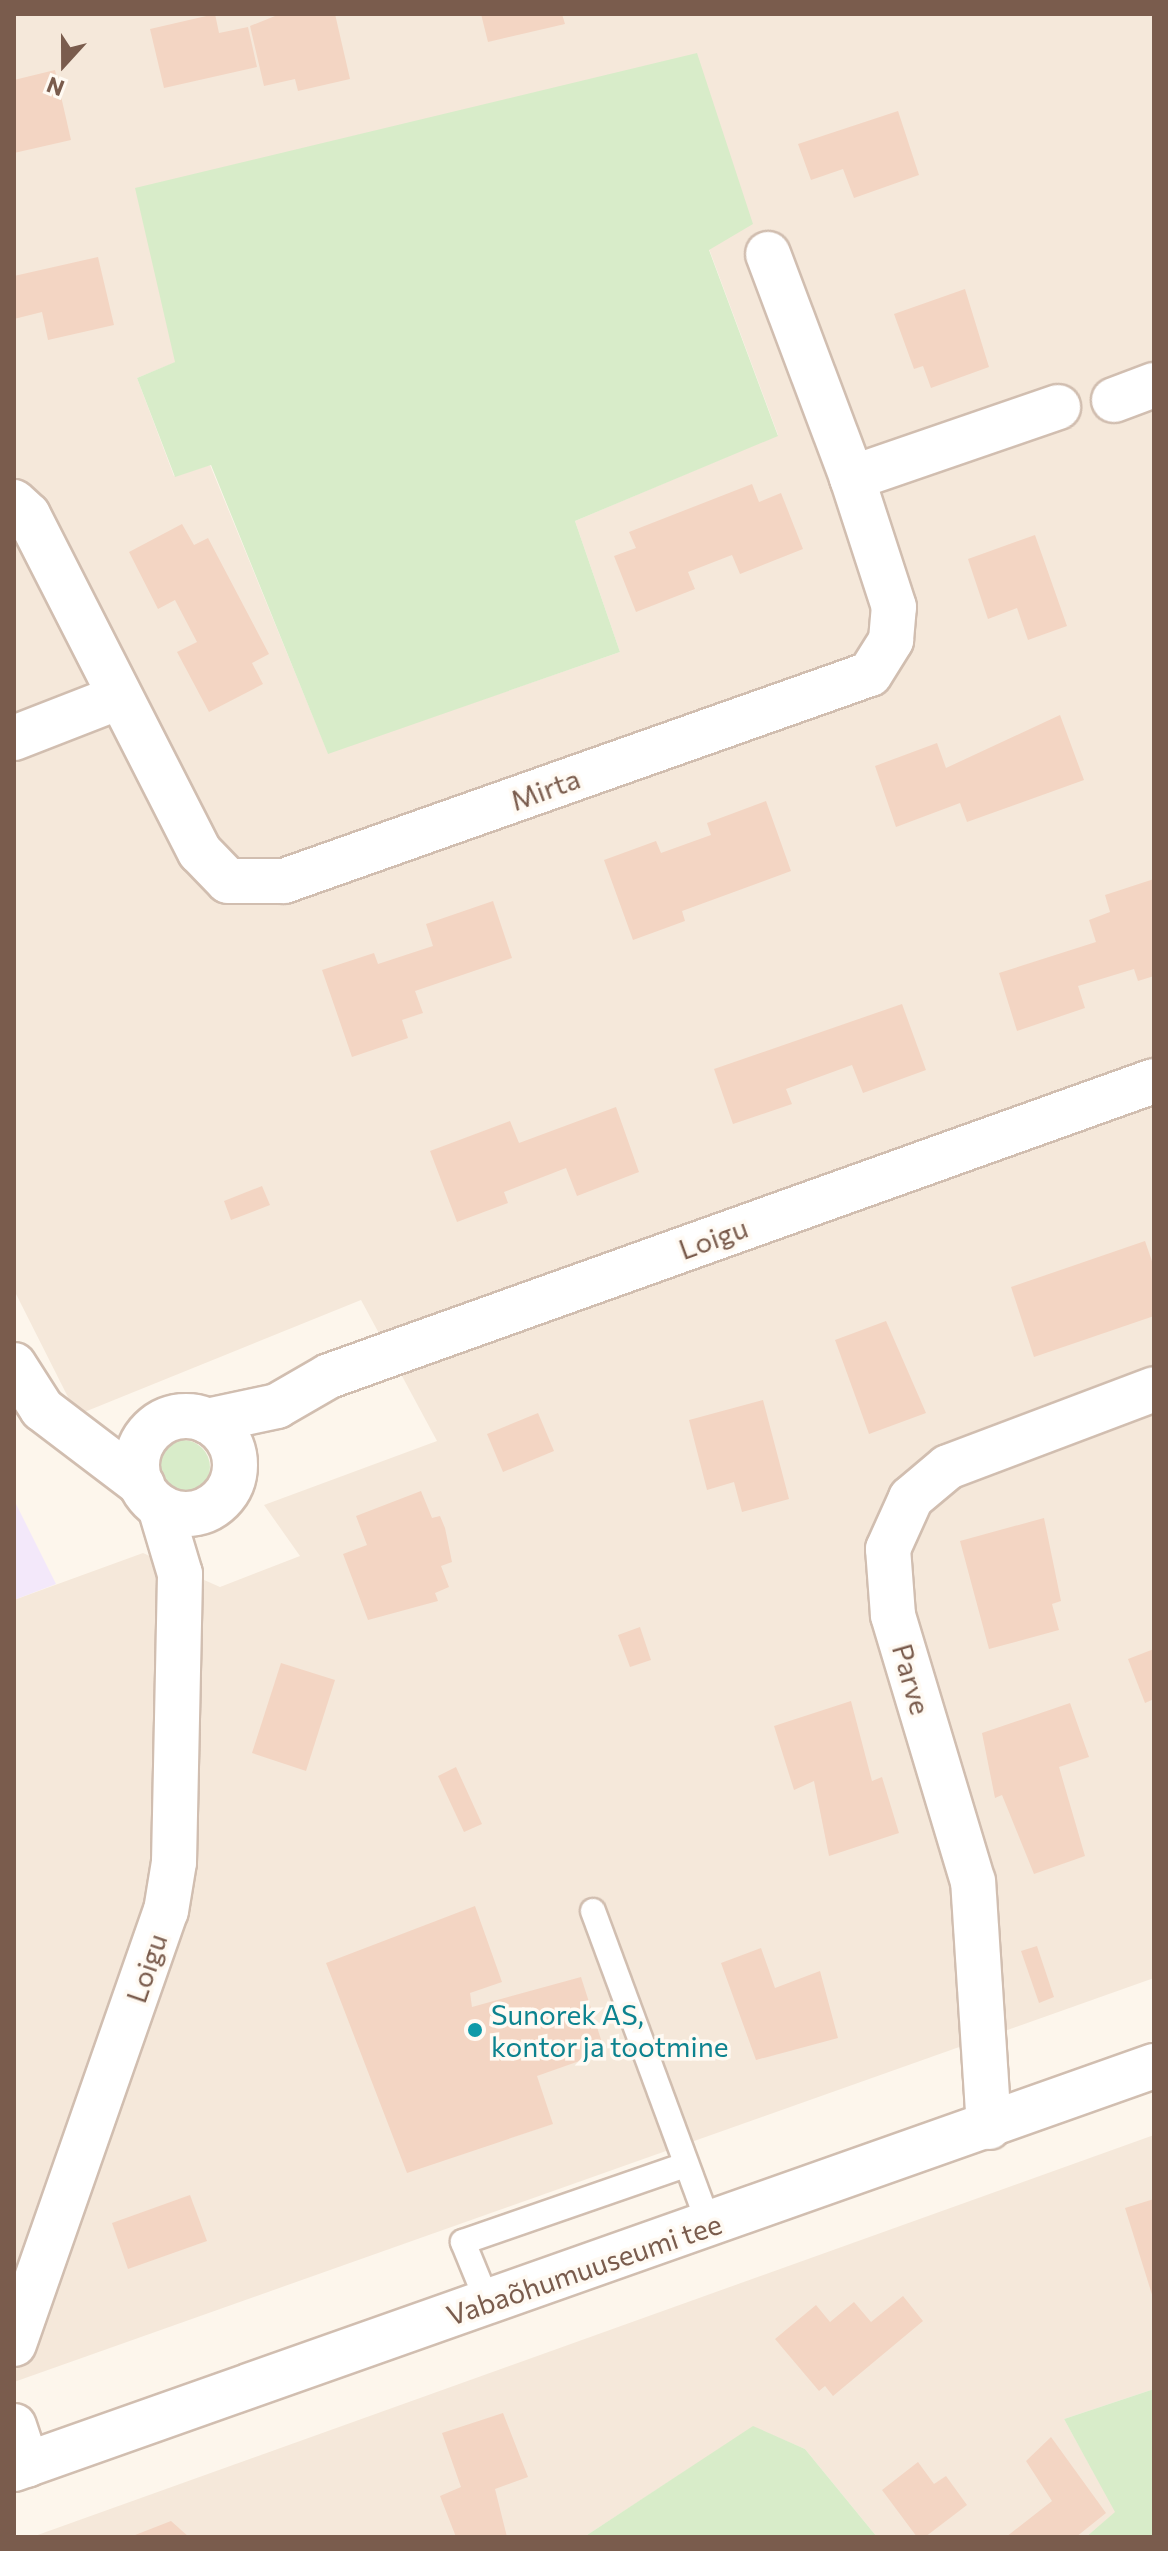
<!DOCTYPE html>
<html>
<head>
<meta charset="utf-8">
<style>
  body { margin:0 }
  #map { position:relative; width:1168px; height:2551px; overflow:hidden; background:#fdf6ec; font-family:Commissioner,sans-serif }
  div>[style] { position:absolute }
  .residential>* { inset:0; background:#f5e8da }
  .education>* { inset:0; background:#f3e8fa }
  .green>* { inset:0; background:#d8ecc9 }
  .round { border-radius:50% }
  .building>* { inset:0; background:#f3d5c3 }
  .roads { filter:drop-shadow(2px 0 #d1beb0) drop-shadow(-2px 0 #d1beb0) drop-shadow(0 2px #d1beb0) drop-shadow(0 -2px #d1beb0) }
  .lane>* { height:24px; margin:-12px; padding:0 12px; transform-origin:12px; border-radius:12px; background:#fff }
  .street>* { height:44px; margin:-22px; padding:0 22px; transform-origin:22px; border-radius:22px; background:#fff }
  .street>.ring { margin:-22px; padding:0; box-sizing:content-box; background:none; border:44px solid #fff; border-radius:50% }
  .secondary>* { height:44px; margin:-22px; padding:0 22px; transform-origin:22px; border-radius:22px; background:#fff }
  .dots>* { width:22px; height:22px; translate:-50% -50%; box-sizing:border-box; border:4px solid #fffaf3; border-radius:50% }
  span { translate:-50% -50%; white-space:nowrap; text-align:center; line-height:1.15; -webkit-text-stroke:7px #fffaf3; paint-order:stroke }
  .street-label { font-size:28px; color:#7a5c4d }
  .culture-label { font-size:28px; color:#0d838f }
  .left { translate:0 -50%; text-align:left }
  .frame { position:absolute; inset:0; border:16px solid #7a5c4d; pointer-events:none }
  .north { position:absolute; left:24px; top:24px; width:80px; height:80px; -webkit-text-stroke:6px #fffaf3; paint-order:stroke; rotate:201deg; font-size:22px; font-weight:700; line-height:32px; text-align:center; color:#7a5c4d }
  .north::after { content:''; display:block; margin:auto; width:28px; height:36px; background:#7a5c4d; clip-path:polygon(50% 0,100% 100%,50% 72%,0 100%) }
</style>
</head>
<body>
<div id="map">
  <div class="residential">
    <div style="clip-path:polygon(evenodd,14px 14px,1154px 14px,1154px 1978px,14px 2382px,14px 1600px,143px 1553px,220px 1587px,300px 1556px,264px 1505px,437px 1441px,361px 1300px,77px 1415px,14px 1290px,14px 14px,709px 249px,778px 435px,575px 521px,620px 652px,328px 753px,210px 465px,174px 476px,137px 378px,176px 362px,709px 249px)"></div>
    <div style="clip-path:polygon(1154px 2135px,1154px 2389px,1064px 2419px,1116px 2512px,1086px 2537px,877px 2537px,805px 2449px,753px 2427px,584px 2537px,32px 2537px)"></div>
  </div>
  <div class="education">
    <div style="clip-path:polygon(14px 1500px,56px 1584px,14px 1600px)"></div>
  </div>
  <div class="green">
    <div style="clip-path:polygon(697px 53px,753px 224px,709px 250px,778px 436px,575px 521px,620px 652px,328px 754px,211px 465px,175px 477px,137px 378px,175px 362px,135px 188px)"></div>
    <div class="round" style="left:156px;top:1440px;width:54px;height:54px"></div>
    <div style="clip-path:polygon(1154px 2389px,1154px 2537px,1086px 2537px,1115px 2512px,1064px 2419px)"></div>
    <div style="clip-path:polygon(753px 2426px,805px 2449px,877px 2537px,584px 2537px)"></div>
  </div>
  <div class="building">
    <div style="clip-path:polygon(215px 14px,219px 33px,248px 27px,257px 67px,164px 88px,150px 29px)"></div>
    <div style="clip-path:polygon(280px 14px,335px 14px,350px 79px,298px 91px,295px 79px,264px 86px,250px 26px)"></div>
    <div style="clip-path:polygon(481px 14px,562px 14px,565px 24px,488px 42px)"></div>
    <div style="clip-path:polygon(55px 70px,71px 140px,14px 153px,14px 80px)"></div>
    <div style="clip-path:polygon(898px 111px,919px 175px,854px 198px,843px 169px,811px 180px,798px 144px)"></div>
    <div style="clip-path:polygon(98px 257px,114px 325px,48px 340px,42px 312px,14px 319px,14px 276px)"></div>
    <div style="clip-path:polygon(965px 289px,989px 367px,931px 388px,923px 366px,914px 369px,894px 314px)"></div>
    <div style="clip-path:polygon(752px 484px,759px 502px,781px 493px,803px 549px,740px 574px,732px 555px,688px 572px,695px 589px,636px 612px,614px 556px,636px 548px,629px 532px)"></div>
    <div style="clip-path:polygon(182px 524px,194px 545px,208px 538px,269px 654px,252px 663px,263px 684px,209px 712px,177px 652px,197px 642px,175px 600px,158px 609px,129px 552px)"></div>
    <div style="clip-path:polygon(1035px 535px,1067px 626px,1028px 640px,1017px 608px,988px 619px,968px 559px)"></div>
    <div style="clip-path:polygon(1060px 715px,1084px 780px,967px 822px,960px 803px,896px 827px,875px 766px,937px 743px,946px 768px)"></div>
    <div style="clip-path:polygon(766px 801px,791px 871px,682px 911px,685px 921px,633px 940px,604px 860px,656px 841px,661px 853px,711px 835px,707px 823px)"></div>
    <div style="clip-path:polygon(1154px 879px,1154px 976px,1138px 981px,1134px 969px,1078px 986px,1085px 1008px,1017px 1031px,999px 973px,1096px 942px,1089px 920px,1110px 912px,1105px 895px)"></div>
    <div style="clip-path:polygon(493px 901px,512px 958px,415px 991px,423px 1013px,402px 1020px,408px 1038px,352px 1057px,322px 970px,374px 953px,378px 964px,433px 946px,426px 924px)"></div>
    <div style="clip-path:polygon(902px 1004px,926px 1070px,863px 1093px,852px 1065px,786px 1089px,792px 1104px,733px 1124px,714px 1069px)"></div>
    <div style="clip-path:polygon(616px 1107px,639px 1172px,577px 1196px,566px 1168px,504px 1192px,508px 1203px,457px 1222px,430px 1151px,510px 1121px,519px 1143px)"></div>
    <div style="clip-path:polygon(262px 1186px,270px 1205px,231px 1220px,224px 1201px)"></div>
    <div style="clip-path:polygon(1145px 1241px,1154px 1267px,1154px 1316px,1034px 1357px,1011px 1287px)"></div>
    <div style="clip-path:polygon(886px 1321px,926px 1413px,869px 1434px,835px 1340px)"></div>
    <div style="clip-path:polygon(763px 1400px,789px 1499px,742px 1512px,734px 1482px,707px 1490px,689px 1420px)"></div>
    <div style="clip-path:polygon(538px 1413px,554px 1451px,503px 1472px,487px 1434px)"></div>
    <div style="clip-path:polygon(421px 1491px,432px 1518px,440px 1516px,445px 1528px,452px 1562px,441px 1566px,449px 1587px,435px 1593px,438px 1601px,368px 1620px,343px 1554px,367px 1545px,356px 1516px)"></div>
    <div style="clip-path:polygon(1044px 1518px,1061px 1601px,1052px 1604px,1059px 1630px,989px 1649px,960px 1541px)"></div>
    <div style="clip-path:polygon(640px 1627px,651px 1660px,630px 1667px,618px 1635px)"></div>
    <div style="clip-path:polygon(1154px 1649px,1154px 1699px,1145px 1703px,1128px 1659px)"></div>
    <div style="clip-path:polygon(281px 1663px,335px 1680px,306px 1771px,252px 1753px)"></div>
    <div style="clip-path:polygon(851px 1701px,872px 1781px,882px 1777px,899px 1833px,829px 1856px,814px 1781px,794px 1790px,774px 1726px)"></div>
    <div style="clip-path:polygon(1070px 1703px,1089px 1757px,1059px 1767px,1085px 1856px,1034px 1874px,1002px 1795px,995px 1798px,982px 1733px)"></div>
    <div style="clip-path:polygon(456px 1767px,482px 1824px,464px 1832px,438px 1776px)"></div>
    <div style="clip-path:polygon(475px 1906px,502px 1982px,470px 1993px,472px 2007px,581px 1977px,605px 2052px,537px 2076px,553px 2124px,407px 2173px,326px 1963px)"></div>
    <div style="clip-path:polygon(1037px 1946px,1054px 1997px,1039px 2003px,1021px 1951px)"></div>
    <div style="clip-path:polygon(761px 1948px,775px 1988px,820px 1971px,838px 2038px,756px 2060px,721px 1963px)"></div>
    <div style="clip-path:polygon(190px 2195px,207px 2241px,128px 2269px,112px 2223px)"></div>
    <div style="clip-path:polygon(1154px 2199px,1154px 2301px,1125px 2208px)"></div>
    <div style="clip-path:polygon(903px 2296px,923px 2321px,833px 2396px,825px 2386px,819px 2391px,775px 2339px,816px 2305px,830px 2322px,854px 2302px,871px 2322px)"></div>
    <div style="clip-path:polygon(503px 2413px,528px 2477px,495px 2489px,507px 2537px,456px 2537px,440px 2496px,461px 2487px,442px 2433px)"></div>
    <div style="clip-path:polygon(1051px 2437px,1106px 2513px,1076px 2537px,1006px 2537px,1052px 2501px,1026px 2461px)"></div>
    <div style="clip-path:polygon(918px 2462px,934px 2484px,946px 2476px,967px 2505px,925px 2537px,917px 2537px,882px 2490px)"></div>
    <div style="clip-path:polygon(171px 2521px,189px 2537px,130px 2537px)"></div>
  </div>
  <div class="roads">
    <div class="lane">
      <div style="left:593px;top:1911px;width:335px;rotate:69.7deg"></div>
      <div style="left:488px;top:2303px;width:66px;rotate:-112.3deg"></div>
      <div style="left:463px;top:2242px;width:235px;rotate:-19.1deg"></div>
    </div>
    <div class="street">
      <div style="left:768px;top:254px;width:239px;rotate:69.4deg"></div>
      <div style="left:1114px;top:400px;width:43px;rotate:-20.6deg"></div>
      <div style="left:14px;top:502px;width:19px;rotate:43deg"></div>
      <div style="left:28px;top:515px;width:378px;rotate:63deg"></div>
      <div style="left:200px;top:852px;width:40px;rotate:46deg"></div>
      <div style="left:228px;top:881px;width:56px"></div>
      <div style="left:284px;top:881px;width:621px;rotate:-19.46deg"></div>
      <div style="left:870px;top:674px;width:40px;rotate:-58deg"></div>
      <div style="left:891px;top:640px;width:33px;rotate:-85deg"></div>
      <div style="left:894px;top:607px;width:136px;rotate:-108deg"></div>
      <div style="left:852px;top:478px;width:218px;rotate:-19deg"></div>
      <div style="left:14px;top:738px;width:113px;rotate:-21.3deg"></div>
      <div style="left:14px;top:1365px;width:52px;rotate:57.5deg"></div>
      <div style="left:42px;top:1409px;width:126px;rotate:37.2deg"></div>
      <div class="ring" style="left:137px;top:1416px;width:54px;height:54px"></div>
      <div style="left:207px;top:1421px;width:72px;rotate:-12.1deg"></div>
      <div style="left:277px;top:1406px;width:60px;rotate:-30deg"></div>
      <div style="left:329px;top:1376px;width:876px;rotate:-19.68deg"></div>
      <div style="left:989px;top:2127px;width:246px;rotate:-93.7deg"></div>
      <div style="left:973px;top:1882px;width:279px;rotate:-106.7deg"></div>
      <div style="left:893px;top:1615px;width:66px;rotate:-94.3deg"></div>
      <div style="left:888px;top:1549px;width:56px;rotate:-65.7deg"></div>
      <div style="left:911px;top:1498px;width:48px;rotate:-40deg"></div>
      <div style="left:948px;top:1467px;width:220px;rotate:-20.7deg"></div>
      <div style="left:14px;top:2344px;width:459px;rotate:-70.7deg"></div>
      <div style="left:166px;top:1911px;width:50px;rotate:-80.7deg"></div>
      <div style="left:174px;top:1862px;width:288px;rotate:-88.8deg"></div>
      <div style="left:180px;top:1574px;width:70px;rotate:-106.6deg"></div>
      <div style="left:14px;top:2426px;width:41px;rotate:71.6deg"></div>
    </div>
    <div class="secondary">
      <div style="left:14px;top:2469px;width:1209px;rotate:-19.47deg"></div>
    </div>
  </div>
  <div class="dots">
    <div style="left:475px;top:2030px;background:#0f9aa8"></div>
  </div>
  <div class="street-label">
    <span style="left:545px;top:789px;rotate:-20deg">Mirta</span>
    <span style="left:713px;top:1238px;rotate:-20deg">Loigu</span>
    <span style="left:912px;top:1679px;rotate:74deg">Parve</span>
    <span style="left:146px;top:1968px;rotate:-71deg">Loigu</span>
    <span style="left:584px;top:2269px;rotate:-19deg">Vabaõhumuuseumi tee</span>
  </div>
  <div class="culture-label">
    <span class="left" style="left:491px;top:2030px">Sunorek AS,<br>kontor ja tootmine</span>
  </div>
  <div class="frame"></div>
  <div class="north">N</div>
</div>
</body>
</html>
